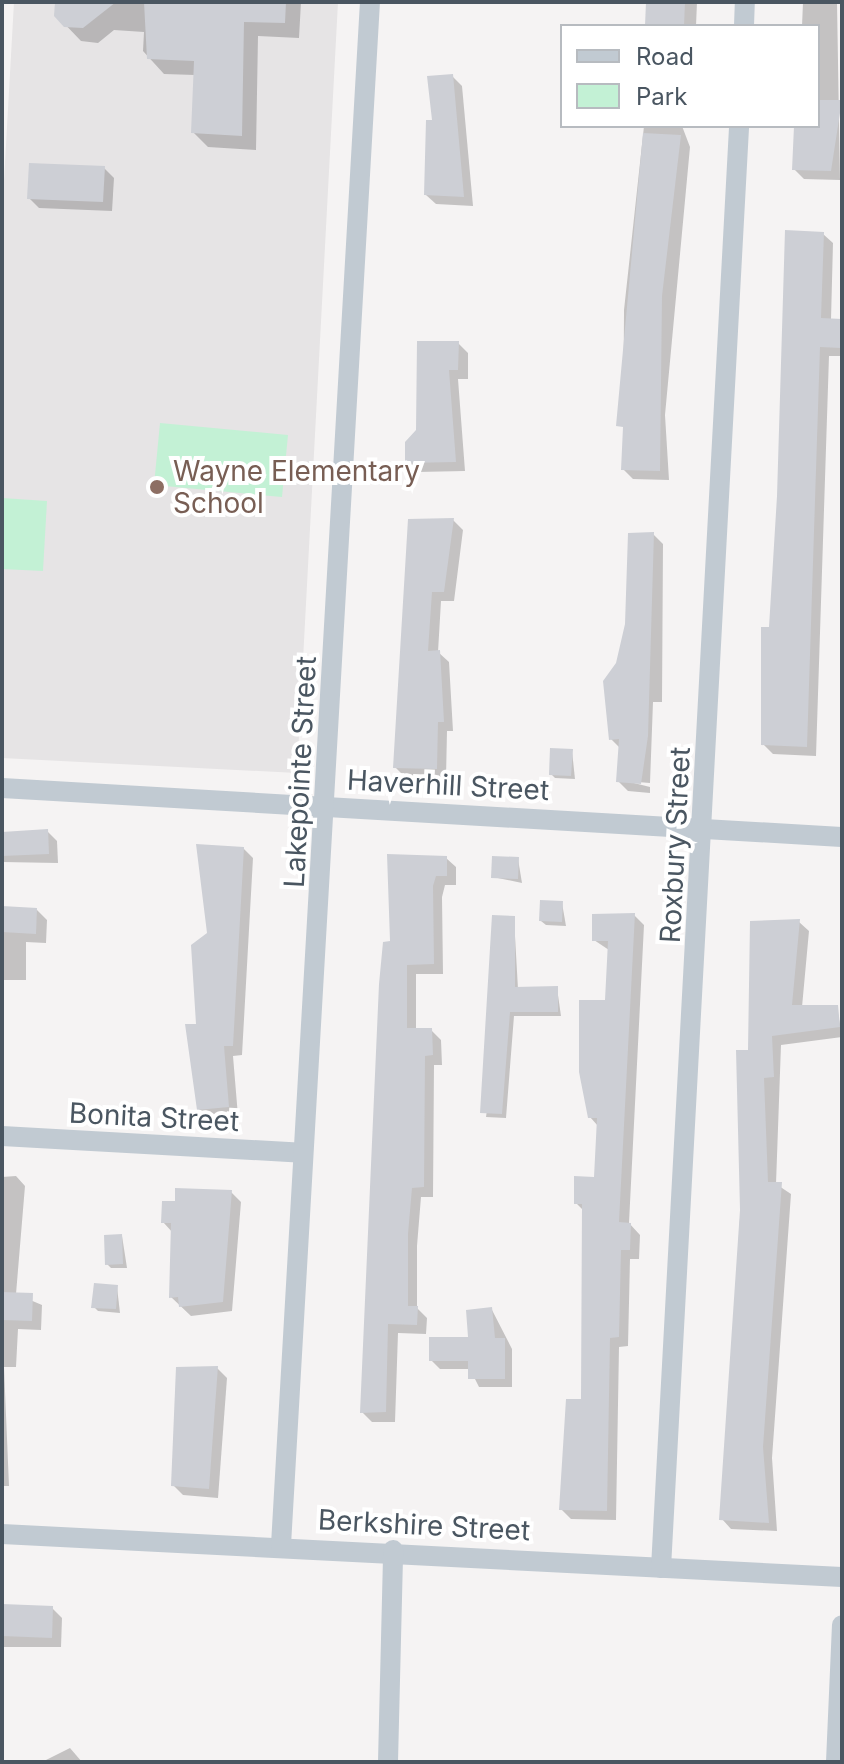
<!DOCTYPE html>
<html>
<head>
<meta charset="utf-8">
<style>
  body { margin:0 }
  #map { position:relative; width:844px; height:1764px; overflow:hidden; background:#f5f3f3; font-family:Inter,sans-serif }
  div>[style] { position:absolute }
  .education>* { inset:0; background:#e6e4e5 }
  .green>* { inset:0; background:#c3f1d5 }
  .shadow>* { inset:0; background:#0003 }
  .building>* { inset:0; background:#cdcfd5 }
  .street>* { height:20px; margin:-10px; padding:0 10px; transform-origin:10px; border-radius:10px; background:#c1cad2 }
  .dots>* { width:22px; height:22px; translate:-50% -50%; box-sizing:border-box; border:4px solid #fff; border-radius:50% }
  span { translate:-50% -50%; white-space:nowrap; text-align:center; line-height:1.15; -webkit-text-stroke:8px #fff; paint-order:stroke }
  .education-label { font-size:28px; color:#785e54 }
  .left { translate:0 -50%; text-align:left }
  .street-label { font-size:28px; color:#4a5661 }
  .frame { position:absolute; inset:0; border:4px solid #4a5661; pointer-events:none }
  .legend { position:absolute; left:560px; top:24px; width:260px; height:104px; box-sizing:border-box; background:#fff; border:2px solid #b7bbc0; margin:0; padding:10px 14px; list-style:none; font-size:24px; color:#4a5661 }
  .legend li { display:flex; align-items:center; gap:16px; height:40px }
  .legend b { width:40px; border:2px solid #b7bbc0 }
</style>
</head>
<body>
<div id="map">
  <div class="education">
    <div style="clip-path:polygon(14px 2px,338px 2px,297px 773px,2px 758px,2px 216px)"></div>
  </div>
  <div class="green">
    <div style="clip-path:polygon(160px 423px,288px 435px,282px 497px,154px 485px)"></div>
    <div style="clip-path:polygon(2px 498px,47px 501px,43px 571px,2px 569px)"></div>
  </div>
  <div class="shadow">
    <div style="clip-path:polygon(57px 2px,301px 2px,299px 38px,258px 36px,256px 150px,208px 147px,193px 132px,195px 75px,164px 74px,143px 51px,144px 32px,114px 30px,98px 43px,81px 41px,57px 16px)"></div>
    <div style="clip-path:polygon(650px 2px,697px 2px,696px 26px,649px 26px)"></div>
    <div style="clip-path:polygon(803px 2px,837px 2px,840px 180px,804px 179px,794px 169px,796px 126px,818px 126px,818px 26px,802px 26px)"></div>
    <div style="clip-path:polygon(452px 76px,462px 86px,473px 206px,436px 204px,426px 195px,434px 122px)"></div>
    <div style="clip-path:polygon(644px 126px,682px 126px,690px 147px,665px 415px,669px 480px,633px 479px,623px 469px,624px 310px)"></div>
    <div style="clip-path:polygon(104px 168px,114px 178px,112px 211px,39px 208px,29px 198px)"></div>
    <div style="clip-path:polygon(823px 234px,833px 243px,831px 320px,842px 321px,842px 356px,829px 356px,816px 756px,773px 754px,763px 744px,771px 629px)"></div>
    <div style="clip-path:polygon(458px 343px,468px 353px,468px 379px,458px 379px,465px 471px,417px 472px,407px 462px)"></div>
    <div style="clip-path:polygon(453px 520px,463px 530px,454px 601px,441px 601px,438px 652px,449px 662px,453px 731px,447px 731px,446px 778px,405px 777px,395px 767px,409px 521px)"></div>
    <div style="clip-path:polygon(653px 534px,663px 544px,662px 702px,653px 702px,650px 783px,626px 781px,650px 787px,650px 793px,628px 791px,618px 781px,620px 748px,611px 739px,618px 664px)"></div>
    <div style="clip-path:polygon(572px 751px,575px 779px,555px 778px,551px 774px)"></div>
    <div style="clip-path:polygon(47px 831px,57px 841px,58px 863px,2px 862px,2px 834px)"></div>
    <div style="clip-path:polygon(243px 848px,253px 858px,242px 1055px,233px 1056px,238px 1116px,209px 1119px,199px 1109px,198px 1026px,209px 934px)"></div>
    <div style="clip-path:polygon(446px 858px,456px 867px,456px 885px,445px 885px,442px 897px,443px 974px,416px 974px,416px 1030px,431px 1030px,441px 1040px,442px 1065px,434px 1065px,433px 1197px,421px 1197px,417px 1246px,417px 1308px,427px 1318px,426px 1334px,398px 1333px,395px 1422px,372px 1422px,362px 1412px,392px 943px)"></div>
    <div style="clip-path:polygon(518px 859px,522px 883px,493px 877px)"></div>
    <div style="clip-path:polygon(562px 903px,566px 926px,546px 925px,541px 921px)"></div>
    <div style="clip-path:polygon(2px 908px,37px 910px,47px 920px,46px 943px,26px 942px,26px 980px,2px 980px)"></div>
    <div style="clip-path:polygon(634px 915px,644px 925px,629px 1223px,640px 1235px,639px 1259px,630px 1259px,628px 1346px,619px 1347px,616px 1520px,571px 1519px,561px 1509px,583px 1401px,584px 1211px,576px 1203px,596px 1179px,598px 1126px,590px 1117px,607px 1002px,609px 950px,594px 940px)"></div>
    <div style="clip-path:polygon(514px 918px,518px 989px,557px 988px,561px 1016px,514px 1016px,506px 1118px,486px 1117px)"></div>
    <div style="clip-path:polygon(799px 922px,809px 931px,802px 1007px,837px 1007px,842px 1037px,781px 1045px,776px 1184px,791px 1194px,772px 1458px,777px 1531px,731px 1529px,722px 1519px,750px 1051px)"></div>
    <div style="clip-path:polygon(16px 1176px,25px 1186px,16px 1294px,42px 1305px,41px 1330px,18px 1329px,16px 1367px,4px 1367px,9px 1486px,2px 1486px,2px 1177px)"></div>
    <div style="clip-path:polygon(231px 1192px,241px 1202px,232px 1311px,191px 1316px,171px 1297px,173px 1233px,163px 1222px,177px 1203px)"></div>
    <div style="clip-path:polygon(122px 1236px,127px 1268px,111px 1268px,107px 1264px)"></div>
    <div style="clip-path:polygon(117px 1287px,120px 1313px,98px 1311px,94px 1307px)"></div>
    <div style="clip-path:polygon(492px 1310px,512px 1349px,512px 1387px,479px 1387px,470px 1369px,440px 1369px,431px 1360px,470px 1339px)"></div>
    <div style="clip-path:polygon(217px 1368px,227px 1378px,218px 1498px,183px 1495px,173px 1485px)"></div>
    <div style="clip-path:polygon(2px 1606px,52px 1608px,62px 1618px,61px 1647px,2px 1647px)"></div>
    <div style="clip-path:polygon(70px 1748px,82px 1762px,42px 1762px)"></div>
  </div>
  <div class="building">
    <div style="clip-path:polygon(55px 2px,116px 2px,83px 28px,64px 27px,54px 16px)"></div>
    <div style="clip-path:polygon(144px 2px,286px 2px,285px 23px,244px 22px,242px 136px,191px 133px,194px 61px,147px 59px)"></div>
    <div style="clip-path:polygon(646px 2px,685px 2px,684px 26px,645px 26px)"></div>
    <div style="clip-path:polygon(453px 74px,464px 197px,424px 195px,426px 120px,432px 120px,427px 76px)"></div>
    <div style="clip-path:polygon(818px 100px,842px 100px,831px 171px,792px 170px,794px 126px,818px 126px)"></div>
    <div style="clip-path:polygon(643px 133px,681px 135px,662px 296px,660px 471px,621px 470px,623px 427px,616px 426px)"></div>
    <div style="clip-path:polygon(29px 163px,105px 166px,103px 202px,27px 199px)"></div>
    <div style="clip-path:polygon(785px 230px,824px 232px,821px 318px,842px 319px,841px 348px,820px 347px,807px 747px,761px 745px,761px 627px,769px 627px,777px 496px)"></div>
    <div style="clip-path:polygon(417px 341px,459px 341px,458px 370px,449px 370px,456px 462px,405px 463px,405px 442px,416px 430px)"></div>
    <div style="clip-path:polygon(454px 518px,444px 592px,432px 592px,428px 651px,440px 650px,444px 722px,438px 722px,437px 769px,393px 768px,408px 519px)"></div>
    <div style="clip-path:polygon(654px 532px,648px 736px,641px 784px,616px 782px,619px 739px,609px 740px,603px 681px,616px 663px,625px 624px,628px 533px)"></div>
    <div style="clip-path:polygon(550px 748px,573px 749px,571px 776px,549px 775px)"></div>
    <div style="clip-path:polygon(48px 829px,49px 854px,2px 856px,2px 832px)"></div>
    <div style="clip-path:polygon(196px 844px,244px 847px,233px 1046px,224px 1046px,229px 1107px,197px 1110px,185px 1024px,196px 1024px,191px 945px,207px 933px)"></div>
    <div style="clip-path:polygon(387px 854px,447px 856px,447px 876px,436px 876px,433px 886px,434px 964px,407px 965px,407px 1028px,432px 1028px,433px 1055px,425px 1056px,424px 1187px,412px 1188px,408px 1234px,408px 1306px,418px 1306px,417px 1325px,388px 1324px,386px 1412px,360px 1413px,379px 984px,383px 942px,390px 941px)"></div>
    <div style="clip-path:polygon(492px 856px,519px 857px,518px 879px,491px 878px)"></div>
    <div style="clip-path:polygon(540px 900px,563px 901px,562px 922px,539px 921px)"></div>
    <div style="clip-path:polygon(2px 906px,37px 908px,36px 934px,2px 932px)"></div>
    <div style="clip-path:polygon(635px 913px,619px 1222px,631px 1223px,630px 1250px,621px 1250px,619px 1337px,610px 1338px,607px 1511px,559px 1510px,566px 1399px,581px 1399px,582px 1204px,574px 1204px,574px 1176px,594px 1177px,597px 1118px,588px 1118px,579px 1072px,579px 1000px,605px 1000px,608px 941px,592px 941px,592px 914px)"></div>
    <div style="clip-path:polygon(492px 915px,515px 916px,515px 987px,558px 986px,558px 1012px,510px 1012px,502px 1114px,480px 1113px)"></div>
    <div style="clip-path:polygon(800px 919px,792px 1005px,838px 1005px,840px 1027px,772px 1036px,774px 1077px,764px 1078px,768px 1182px,782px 1182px,763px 1447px,769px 1523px,719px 1520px,740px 1210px,736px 1050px,748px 1050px,750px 921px)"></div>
    <div style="clip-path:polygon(175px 1188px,232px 1190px,223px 1302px,179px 1307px,178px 1297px,169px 1298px,171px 1223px,161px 1223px,162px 1201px,175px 1201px)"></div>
    <div style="clip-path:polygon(122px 1234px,123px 1264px,105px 1265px,104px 1235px)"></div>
    <div style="clip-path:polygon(94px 1283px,118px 1285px,116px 1309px,91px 1308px)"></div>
    <div style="clip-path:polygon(2px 1292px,33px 1293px,32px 1321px,2px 1320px)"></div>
    <div style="clip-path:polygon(492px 1307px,495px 1338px,505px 1338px,505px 1379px,468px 1379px,468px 1361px,429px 1361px,429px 1337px,468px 1337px,466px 1310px)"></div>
    <div style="clip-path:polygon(218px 1366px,209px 1489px,171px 1486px,176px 1367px)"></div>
    <div style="clip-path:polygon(2px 1604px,53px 1606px,52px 1638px,2px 1636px)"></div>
  </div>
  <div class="street">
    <div style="left:744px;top:26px;width:24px;rotate:-88deg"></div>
    <div style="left:2px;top:788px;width:841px;rotate:3.34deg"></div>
    <div style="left:2px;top:1136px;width:300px;rotate:3.2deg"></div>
    <div style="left:2px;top:1534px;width:841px;rotate:2.93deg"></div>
    <div style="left:281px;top:1545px;width:1546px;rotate:-86.7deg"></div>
    <div style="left:661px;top:1568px;width:1444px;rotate:-86.9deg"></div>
    <div style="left:388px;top:1762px;width:212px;rotate:-88.6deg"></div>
    <div style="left:836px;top:1762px;width:137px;rotate:-87.5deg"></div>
  </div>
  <div class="dots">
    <div style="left:157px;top:487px;background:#8d6e63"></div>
  </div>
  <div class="education-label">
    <span class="left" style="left:173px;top:487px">Wayne Elementary<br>School</span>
  </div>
  <div class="street-label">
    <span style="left:300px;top:772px;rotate:-87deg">Lakepointe Street</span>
    <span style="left:448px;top:785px;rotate:3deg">Haverhill Street</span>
    <span style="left:675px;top:845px;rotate:-87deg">Roxbury Street</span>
    <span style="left:154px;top:1117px;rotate:3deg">Bonita Street</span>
    <span style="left:424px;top:1525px;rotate:3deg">Berkshire Street</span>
  </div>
  <div class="frame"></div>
  <ul class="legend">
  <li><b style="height:10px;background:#c1cad2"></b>Road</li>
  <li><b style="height:22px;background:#c3f1d5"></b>Park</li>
  </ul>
</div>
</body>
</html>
